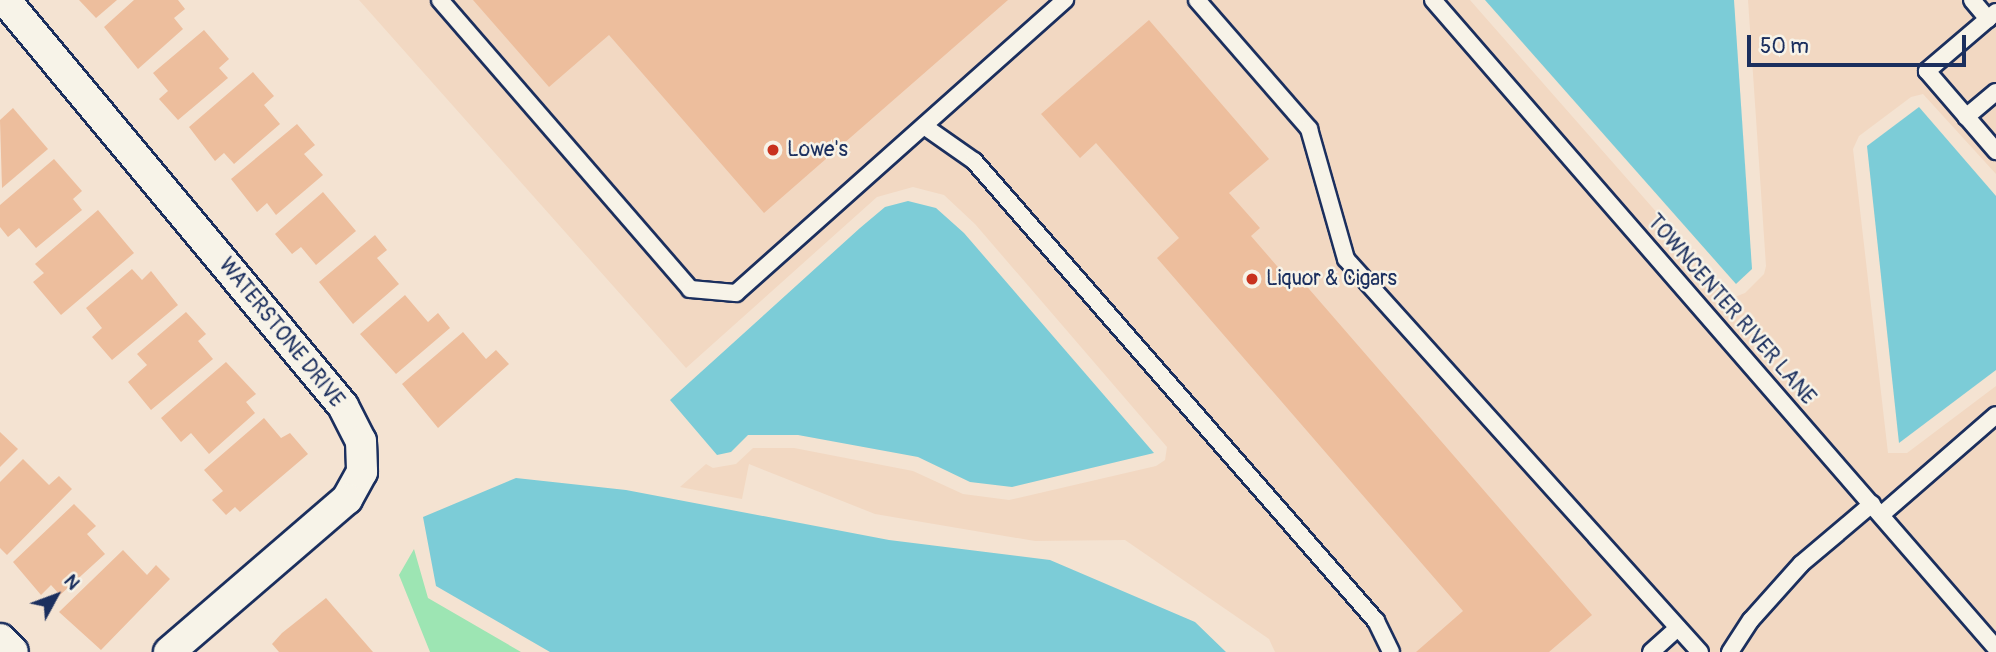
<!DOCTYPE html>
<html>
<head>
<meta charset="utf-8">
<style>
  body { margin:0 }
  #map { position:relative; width:1996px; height:652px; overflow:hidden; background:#f4e3d2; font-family:Pangolin,sans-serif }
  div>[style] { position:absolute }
  .built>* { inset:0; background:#f2d8c2 }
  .green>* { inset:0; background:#9de5b3 }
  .water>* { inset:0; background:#7cccd7 }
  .building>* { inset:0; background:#edbe9d }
  .roads { filter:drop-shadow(2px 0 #1b2f5e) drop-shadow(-2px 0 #1b2f5e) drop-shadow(0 2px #1b2f5e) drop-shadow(0 -2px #1b2f5e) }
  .service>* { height:16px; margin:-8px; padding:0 8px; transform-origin:8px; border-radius:8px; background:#f7f3e8 }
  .minor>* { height:30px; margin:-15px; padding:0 15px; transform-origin:15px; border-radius:15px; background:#f7f3e8 }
  .dots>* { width:19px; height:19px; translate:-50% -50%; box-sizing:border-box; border:4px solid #f7f3e8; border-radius:50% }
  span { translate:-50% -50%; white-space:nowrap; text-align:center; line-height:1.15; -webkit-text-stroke:5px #f7f3e8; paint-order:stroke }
  .poi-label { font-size:21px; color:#1b2f5e }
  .left { translate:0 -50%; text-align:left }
  .street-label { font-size:21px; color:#1b2f5e }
  .north { position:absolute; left:21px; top:561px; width:70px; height:70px; -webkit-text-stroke:5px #f7f3e8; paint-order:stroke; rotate:49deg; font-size:19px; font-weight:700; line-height:28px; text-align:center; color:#1b2f5e }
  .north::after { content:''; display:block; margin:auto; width:24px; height:32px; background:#1b2f5e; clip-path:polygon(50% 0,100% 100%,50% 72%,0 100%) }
  .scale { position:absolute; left:1747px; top:35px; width:219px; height:32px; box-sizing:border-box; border:4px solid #1b2f5e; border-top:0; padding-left:9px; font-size:21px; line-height:24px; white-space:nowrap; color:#1b2f5e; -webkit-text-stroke:5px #f7f3e8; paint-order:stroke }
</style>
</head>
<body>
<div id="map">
  <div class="built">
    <div style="clip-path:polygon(359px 0,1470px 0,1732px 298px,1745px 293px,1764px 274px,1766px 266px,1748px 0,1996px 0,1996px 174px,1923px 94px,1911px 97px,1859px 136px,1853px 149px,1888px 453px,1907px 453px,1996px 386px,1996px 652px,1275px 652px,1269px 639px,1125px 540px,1035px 541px,875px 514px,749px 464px,742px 499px,680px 487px,706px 464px,713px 468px,736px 464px,753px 448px,794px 448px,913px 471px,963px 494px,1009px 500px,1156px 466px,1165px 460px,1167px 447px,975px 224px,944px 195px,913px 187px,877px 197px,686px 368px)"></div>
  </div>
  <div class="green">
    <div style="clip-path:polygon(414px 549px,428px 598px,521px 652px,430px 652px,399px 575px)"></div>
  </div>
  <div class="water">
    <div style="clip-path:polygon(1485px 0,1734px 0,1752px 269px,1736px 284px)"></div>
    <div style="clip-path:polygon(1919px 107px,1996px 196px,1996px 370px,1899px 443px,1867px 146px)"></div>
    <div style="clip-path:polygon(908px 201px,936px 208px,964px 233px,1154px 453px,1012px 487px,970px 482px,918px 457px,798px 435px,748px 435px,731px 452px,717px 455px,670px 400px,860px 228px,885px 207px)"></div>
    <div style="clip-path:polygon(516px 478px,626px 490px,889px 540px,1050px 560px,1195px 622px,1226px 652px,550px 652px,436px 586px,423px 517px)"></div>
  </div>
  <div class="building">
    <div style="clip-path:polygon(79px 0,117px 0,96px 18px)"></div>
    <div style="clip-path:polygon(134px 0,178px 0,185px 9px,174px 18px,183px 29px,138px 69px,104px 27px)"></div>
    <div style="clip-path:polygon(473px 0,1008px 0,764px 213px,609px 35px,549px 87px)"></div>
    <div style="clip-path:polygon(1149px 20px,1269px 159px,1229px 193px,1260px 228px,1251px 236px,1296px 288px,1303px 282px,1592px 615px,1549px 652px,1416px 652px,1463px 611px,1157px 258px,1179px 238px,1096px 143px,1080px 158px,1041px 114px)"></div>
    <div style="clip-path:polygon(204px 30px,229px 59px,219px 68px,228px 78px,178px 120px,159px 99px,168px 91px,153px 73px)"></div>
    <div style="clip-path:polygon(253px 72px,274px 96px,264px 105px,280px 124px,234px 164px,224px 153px,215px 161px,189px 127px)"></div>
    <div style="clip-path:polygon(13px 108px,48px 149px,2px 188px,0 120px)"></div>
    <div style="clip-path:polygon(297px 124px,315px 145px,304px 154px,323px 175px,276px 215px,267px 203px,257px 212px,231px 179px)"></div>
    <div style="clip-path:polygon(54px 159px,82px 191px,73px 199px,82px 210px,36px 248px,19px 228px,8px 237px,0 227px,0 205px)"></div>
    <div style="clip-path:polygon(323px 192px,356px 231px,316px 265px,301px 247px,292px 254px,275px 234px)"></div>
    <div style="clip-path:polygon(98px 210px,134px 253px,61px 315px,33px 282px,44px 273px,35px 264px)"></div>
    <div style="clip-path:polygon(375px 235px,387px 250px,377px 258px,399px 284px,353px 324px,319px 282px)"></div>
    <div style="clip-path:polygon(132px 269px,142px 280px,151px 271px,178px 305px,112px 360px,92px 337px,102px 328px,86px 308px)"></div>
    <div style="clip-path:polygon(405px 295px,428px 322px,438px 313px,450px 328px,396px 374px,360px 334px)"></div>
    <div style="clip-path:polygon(186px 312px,206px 334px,198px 341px,213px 359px,151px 410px,128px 382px,147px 365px,137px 354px)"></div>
    <div style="clip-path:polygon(463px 332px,486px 359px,496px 350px,509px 364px,438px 428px,402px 384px)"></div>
    <div style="clip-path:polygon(226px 362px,256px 394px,246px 402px,255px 413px,209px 454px,191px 433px,181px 442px,161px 418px)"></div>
    <div style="clip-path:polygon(264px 418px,281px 438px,290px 433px,308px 454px,240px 512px,235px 507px,226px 515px,212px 500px,223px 491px,204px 470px)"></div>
    <div style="clip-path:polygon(0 432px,18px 449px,0 467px)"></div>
    <div style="clip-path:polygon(23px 459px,49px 485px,59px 476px,72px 489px,7px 555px,0 548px,0 482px)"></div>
    <div style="clip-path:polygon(74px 504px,96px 526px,87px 534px,105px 554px,60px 595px,51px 585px,41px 595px,13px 562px)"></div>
    <div style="clip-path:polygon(123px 550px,147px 575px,156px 565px,170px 579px,101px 650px,59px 612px)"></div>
    <div style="clip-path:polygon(326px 598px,373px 652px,279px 652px,272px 644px,282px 633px)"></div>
  </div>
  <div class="roads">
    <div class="service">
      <div style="left:440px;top:0;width:382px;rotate:49.1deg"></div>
      <div style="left:690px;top:289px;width:46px;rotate:5deg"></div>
      <div style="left:736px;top:293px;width:441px;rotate:-41.7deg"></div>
      <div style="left:1197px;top:0;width:171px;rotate:49deg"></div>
      <div style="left:1309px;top:129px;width:135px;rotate:74.1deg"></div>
      <div style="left:1346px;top:259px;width:529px;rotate:47.99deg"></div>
      <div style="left:1433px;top:0;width:858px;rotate:49.02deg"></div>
      <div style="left:1972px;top:0;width:25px;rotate:50deg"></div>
      <div style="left:1996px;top:12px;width:91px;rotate:139.5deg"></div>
      <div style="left:1927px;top:71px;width:106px;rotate:49.2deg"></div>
      <div style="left:1966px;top:117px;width:39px;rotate:-40deg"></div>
      <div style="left:924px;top:126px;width:61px;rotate:35deg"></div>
      <div style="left:974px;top:161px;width:611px;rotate:48.85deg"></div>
      <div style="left:1376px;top:621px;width:34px;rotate:64deg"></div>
      <div style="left:1881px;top:515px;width:152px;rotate:-41deg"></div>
      <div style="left:1651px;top:652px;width:36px;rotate:-42deg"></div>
      <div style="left:1730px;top:652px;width:38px;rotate:-57deg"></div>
      <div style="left:1751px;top:620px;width:75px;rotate:-48.2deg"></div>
      <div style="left:1801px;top:564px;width:93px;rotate:-40.2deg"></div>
    </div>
    <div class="minor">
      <div style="left:5px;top:0;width:528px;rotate:50.22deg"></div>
      <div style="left:343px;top:406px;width:39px;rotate:63deg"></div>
      <div style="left:361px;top:441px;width:31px;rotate:88deg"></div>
      <div style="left:362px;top:472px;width:31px;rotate:119deg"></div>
      <div style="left:347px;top:499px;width:235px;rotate:139.3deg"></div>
      <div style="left:0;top:639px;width:18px;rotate:45deg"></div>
    </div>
  </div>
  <div class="dots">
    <div style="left:773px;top:150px;background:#c8321e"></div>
    <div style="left:1252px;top:279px;background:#c8321e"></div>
  </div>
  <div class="poi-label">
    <span class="left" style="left:787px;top:150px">Lowe's</span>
    <span class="left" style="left:1266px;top:279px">Liquor &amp; Cigars</span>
  </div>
  <div class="street-label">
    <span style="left:1731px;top:310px;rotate:49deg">TOWNCENTER RIVER LANE</span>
    <span style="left:281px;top:333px;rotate:51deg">WATERSTONE DRIVE</span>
  </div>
  <div class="north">N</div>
  <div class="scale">50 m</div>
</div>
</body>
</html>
